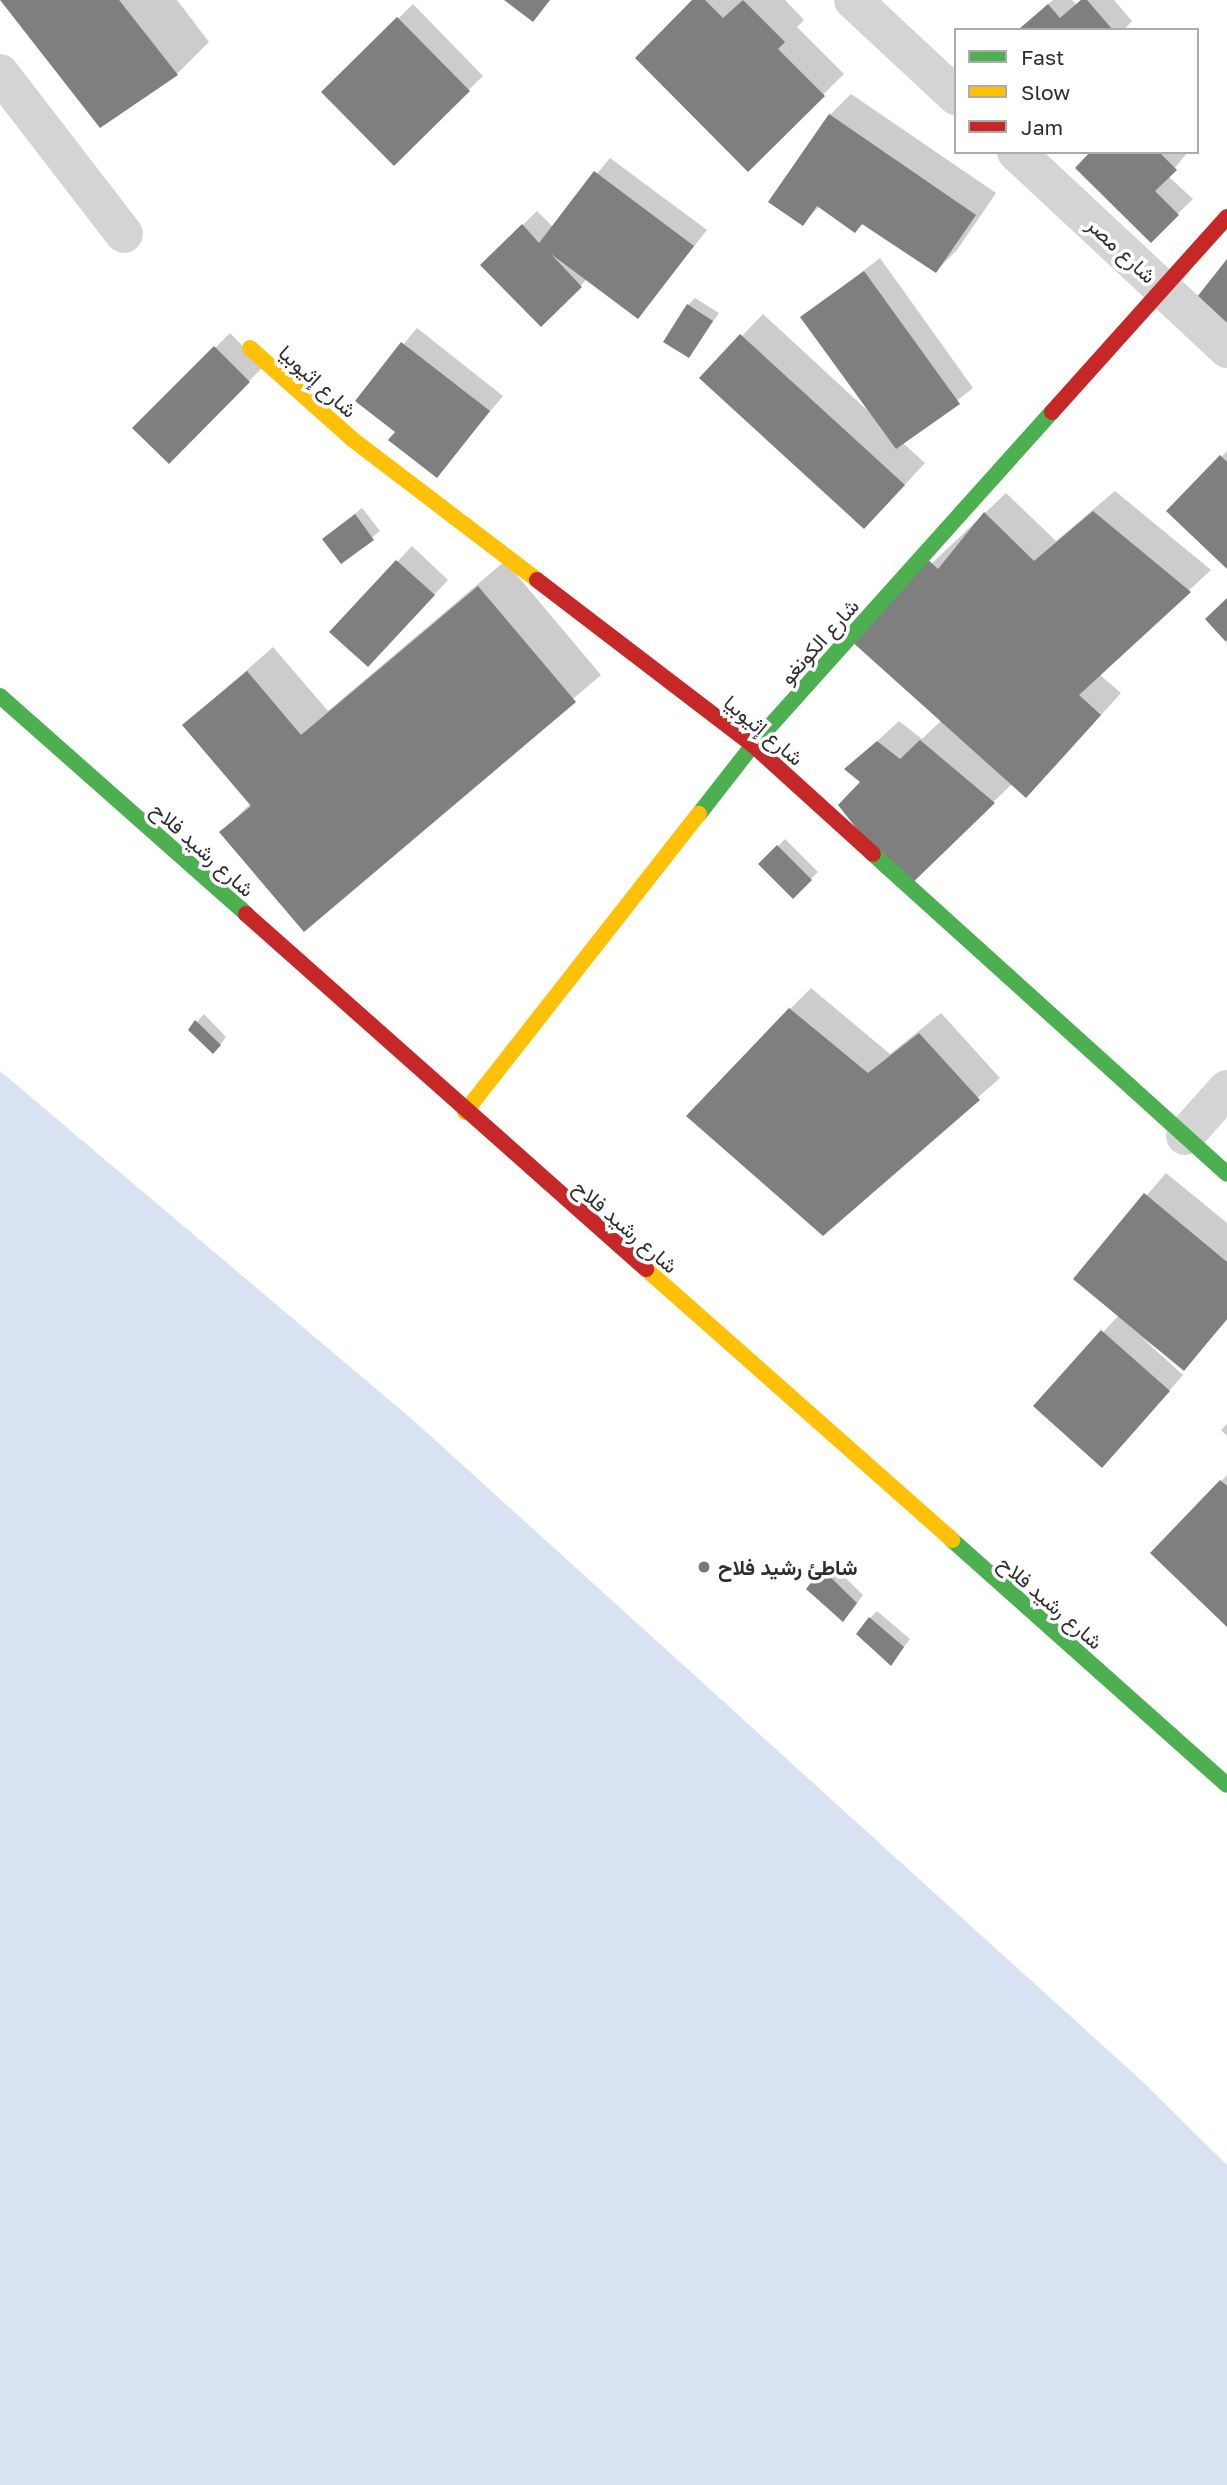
<!DOCTYPE html>
<html>
<head>
<meta charset="utf-8">
<style>
  body { margin:0 }
  #map { position:relative; width:1227px; height:2485px; overflow:hidden; background:#fff; font-family:"Golos Text",Vazirmatn,sans-serif }
  div>[style] { position:absolute }
  .water>* { inset:0; background:#d9e2f2 }
  .shadow>* { inset:0; background:#0003 }
  .building>* { inset:0; background:#7f7f7f }
  .street>* { height:38px; margin:-19px; padding:0 19px; transform-origin:19px; border-radius:19px; background:#d4d4d4 }
  .fast>* { height:16px; margin:-8px; padding:0 8px; transform-origin:8px; border-radius:8px; background:#4caf50 }
  .slow>* { height:16px; margin:-8px; padding:0 8px; transform-origin:8px; border-radius:8px; background:#ffc107 }
  .jam>* { height:16px; margin:-8px; padding:0 8px; transform-origin:8px; border-radius:8px; background:#c62828 }
  .dots>* { width:19px; height:19px; translate:-50% -50%; box-sizing:border-box; border:4px solid #fff; border-radius:50% }
  span { translate:-50% -50%; white-space:nowrap; text-align:center; line-height:1.15; -webkit-text-stroke:7px #fff; paint-order:stroke }
  .street-label { font-size:21px; color:#2f2f2f }
  .poi-label { font-size:21px; color:#2f2f2f; font-weight:700 }
  .left { translate:0 -50%; text-align:left }
  .legend { position:absolute; left:954px; top:28px; width:245px; height:126px; box-sizing:border-box; background:#fff; border:2px solid #acacac; margin:0; padding:9px 12px; list-style:none; font-size:21px; color:#2f2f2f }
  .legend li { display:flex; align-items:center; gap:14px; height:35px }
  .legend b { width:35px; border:2px solid #acacac }
</style>
</head>
<body>
<div id="map">
  <div class="water">
    <div style="clip-path:polygon(0 1071px,414px 1421px,1143px 2082px,1227px 2165px,1227px 2485px,0 2485px)"></div>
  </div>
  <div class="shadow">
    <div style="clip-path:polygon(2px 0,177px 0,209px 42px,177px 74px)"></div>
    <div style="clip-path:polygon(695px 0,785px 0,804px 20px,797px 27px,844px 74px,748px 169px)"></div>
    <div style="clip-path:polygon(1053px 0,1072px 0,1076px 4px,1081px 0,1114px 0,1132px 21px,1124px 30px,1018px 30px)"></div>
    <div style="clip-path:polygon(413px 4px,483px 76px,394px 163px,323px 92px)"></div>
    <div style="clip-path:polygon(851px 94px,996px 193px,957px 250px,936px 271px,864px 223px,855px 231px,820px 206px,803px 223px,830px 115px)"></div>
    <div style="clip-path:polygon(1092px 152px,1188px 152px,1168px 176px,1193px 199px,1151px 240px)"></div>
    <div style="clip-path:polygon(610px 158px,707px 230px,638px 317px,587px 279px,541px 325px,482px 265px,537px 211px,553px 227px)"></div>
    <div style="clip-path:polygon(880px 258px,973px 388px,903px 443px,925px 463px,885px 506px,702px 378px,763px 314px,868px 411px,803px 317px)"></div>
    <div style="clip-path:polygon(695px 298px,719px 313px,689px 356px,688px 305px)"></div>
    <div style="clip-path:polygon(417px 328px,503px 396px,437px 475px,397px 431px,357px 400px)"></div>
    <div style="clip-path:polygon(230px 333px,263px 367px,169px 462px,135px 428px)"></div>
    <div style="clip-path:polygon(1227px 451px,1227px 566px,1169px 511px)"></div>
    <div style="clip-path:polygon(1115px 491px,1211px 570px,1099px 674px,1121px 693px,1047px 775px,1013px 783px,905px 888px,863px 782px,847px 769px,899px 721px,922px 739px,942px 720px,852px 639px,1006px 493px,1056px 541px)"></div>
    <div style="clip-path:polygon(362px 508px,380px 531px,342px 561px,324px 539px)"></div>
    <div style="clip-path:polygon(412px 546px,448px 580px,383px 650px,332px 632px)"></div>
    <div style="clip-path:polygon(505px 561px,601px 675px,304px 929px,222px 832px,251px 803px,184px 725px,273px 647px,328px 711px)"></div>
    <div style="clip-path:polygon(785px 839px,818px 872px,793px 897px,761px 864px)"></div>
    <div style="clip-path:polygon(811px 988px,890px 1054px,941px 1013px,1000px 1078px,823px 1234px,790px 1009px)"></div>
    <div style="clip-path:polygon(204px 1014px,226px 1037px,220px 1045px,190px 1030px)"></div>
    <div style="clip-path:polygon(1166px 1173px,1227px 1223px,1227px 1320px,1184px 1368px,1142px 1338px,1183px 1375px,1117px 1451px,1035px 1406px,1119px 1315px,1075px 1279px)"></div>
    <div style="clip-path:polygon(1227px 1424px,1227px 1436px,1221px 1430px)"></div>
    <div style="clip-path:polygon(1227px 1475px,1227px 1624px,1152px 1553px)"></div>
    <div style="clip-path:polygon(830px 1563px,863px 1595px,850px 1613px,823px 1570px)"></div>
    <div style="clip-path:polygon(877px 1611px,910px 1639px,891px 1664px,870px 1618px)"></div>
  </div>
  <div class="building">
    <div style="clip-path:polygon(0 0,119px 0,178px 75px,100px 128px)"></div>
    <div style="clip-path:polygon(504px 0,550px 0,533px 22px)"></div>
    <div style="clip-path:polygon(692px 0,705px 0,723px 18px,743px 0,785px 42px,778px 49px,825px 96px,748px 172px,635px 58px)"></div>
    <div style="clip-path:polygon(1081px 0,1087px 0,1113px 30px,1018px 30px,1048px 4px,1060px 18px)"></div>
    <div style="clip-path:polygon(397px 17px,470px 91px,394px 166px,321px 92px)"></div>
    <div style="clip-path:polygon(829px 114px,976px 215px,936px 273px,862px 224px,855px 233px,817px 206px,803px 226px,768px 202px)"></div>
    <div style="clip-path:polygon(1090px 152px,1159px 152px,1177px 170px,1155px 191px,1179px 215px,1151px 243px,1075px 168px)"></div>
    <div style="clip-path:polygon(594px 171px,694px 246px,638px 319px,551px 254px,582px 287px,541px 327px,480px 265px,522px 224px,539px 243px)"></div>
    <div style="clip-path:polygon(1227px 259px,1227px 328px,1193px 302px)"></div>
    <div style="clip-path:polygon(864px 271px,960px 404px,896px 449px,800px 317px)"></div>
    <div style="clip-path:polygon(687px 304px,713px 321px,689px 358px,663px 342px)"></div>
    <div style="clip-path:polygon(740px 334px,905px 485px,864px 529px,699px 378px)"></div>
    <div style="clip-path:polygon(401px 342px,490px 411px,437px 478px,388px 440px,395px 432px,355px 401px)"></div>
    <div style="clip-path:polygon(214px 346px,250px 382px,169px 464px,132px 428px)"></div>
    <div style="clip-path:polygon(1220px 455px,1227px 462px,1227px 569px,1166px 511px)"></div>
    <div style="clip-path:polygon(1093px 511px,1191px 592px,1079px 695px,1101px 715px,1026px 798px,849px 639px,924px 556px,938px 569px,984px 512px,1034px 561px)"></div>
    <div style="clip-path:polygon(355px 514px,374px 540px,341px 564px,322px 539px)"></div>
    <div style="clip-path:polygon(396px 560px,435px 595px,368px 667px,329px 632px)"></div>
    <div style="clip-path:polygon(478px 586px,576px 702px,304px 932px,219px 832px,251px 806px,182px 725px,247px 671px,301px 735px)"></div>
    <div style="clip-path:polygon(1227px 598px,1227px 640px,1226px 642px,1205px 619px)"></div>
    <div style="clip-path:polygon(920px 740px,995px 803px,905px 890px,838px 805px,860px 782px,844px 769px,877px 741px,900px 759px)"></div>
    <div style="clip-path:polygon(777px 845px,812px 880px,793px 899px,758px 864px)"></div>
    <div style="clip-path:polygon(789px 1008px,868px 1073px,919px 1033px,980px 1100px,823px 1236px,686px 1116px)"></div>
    <div style="clip-path:polygon(195px 1020px,221px 1045px,213px 1054px,188px 1030px)"></div>
    <div style="clip-path:polygon(1144px 1193px,1227px 1262px,1227px 1319px,1184px 1371px,1073px 1279px)"></div>
    <div style="clip-path:polygon(1101px 1330px,1170px 1391px,1102px 1468px,1033px 1406px)"></div>
    <div style="clip-path:polygon(1220px 1480px,1227px 1486px,1227px 1627px,1150px 1553px)"></div>
    <div style="clip-path:polygon(822px 1569px,857px 1603px,843px 1622px,806px 1589px)"></div>
    <div style="clip-path:polygon(869px 1617px,904px 1647px,891px 1666px,856px 1634px)"></div>
  </div>
  <div class="street">
    <div style="left:853px;top:0;width:141px;rotate:43deg"></div>
    <div style="left:0;top:73px;width:203px;rotate:52.4deg"></div>
    <div style="left:1016px;top:152px;width:289px;rotate:43deg"></div>
    <div style="left:1185px;top:1136px;width:63px;rotate:-48.2deg"></div>
  </div>
  <div class="fast">
    <div style="left:0;top:696px;width:329px;rotate:41.5deg"></div>
    <div style="left:699px;top:814px;width:88px;rotate:-52deg"></div>
    <div style="left:753px;top:745px;width:448px;rotate:-48.1deg"></div>
    <div style="left:873px;top:854px;width:477px;rotate:42.1deg"></div>
    <div style="left:952px;top:1540px;width:368px;rotate:41.7deg"></div>
  </div>
  <div class="slow">
    <div style="left:250px;top:348px;width:137px;rotate:41.7deg"></div>
    <div style="left:352px;top:439px;width:233px;rotate:37.3deg"></div>
    <div style="left:465px;top:1112px;width:379px;rotate:-51.9deg"></div>
    <div style="left:646px;top:1269px;width:409px;rotate:41.5deg"></div>
  </div>
  <div class="jam">
    <div style="left:1052px;top:412px;width:262px;rotate:-48.1deg"></div>
    <div style="left:537px;top:580px;width:272px;rotate:37.4deg"></div>
    <div style="left:753px;top:745px;width:162px;rotate:42.2deg"></div>
    <div style="left:246px;top:914px;width:535px;rotate:41.59deg"></div>
  </div>
  <div class="dots">
    <div style="left:704px;top:1567px;background:#787878"></div>
  </div>
  <div class="street-label">
    <span style="left:1122px;top:250px;rotate:43deg">شارع مصر</span>
    <span style="left:318px;top:381px;rotate:42deg">شارع إثيوبيا</span>
    <span style="left:819px;top:641px;rotate:-48deg">شارع الكونغو</span>
    <span style="left:764px;top:730px;rotate:40deg">شارع إثيوبيا</span>
    <span style="left:203px;top:849px;rotate:42deg">شارع رشيد فلاح</span>
    <span style="left:626px;top:1226px;rotate:41deg">شارع رشيد فلاح</span>
    <span style="left:1051px;top:1602px;rotate:41deg">شارع رشيد فلاح</span>
  </div>
  <div class="poi-label">
    <span class="left" style="left:718px;top:1567px">شاطئ رشيد فلاح</span>
  </div>
  <ul class="legend">
  <li><b style="height:9px;background:#4caf50"></b>Fast</li>
  <li><b style="height:9px;background:#ffc107"></b>Slow</li>
  <li><b style="height:9px;background:#c62828"></b>Jam</li>
  </ul>
</div>
</body>
</html>
